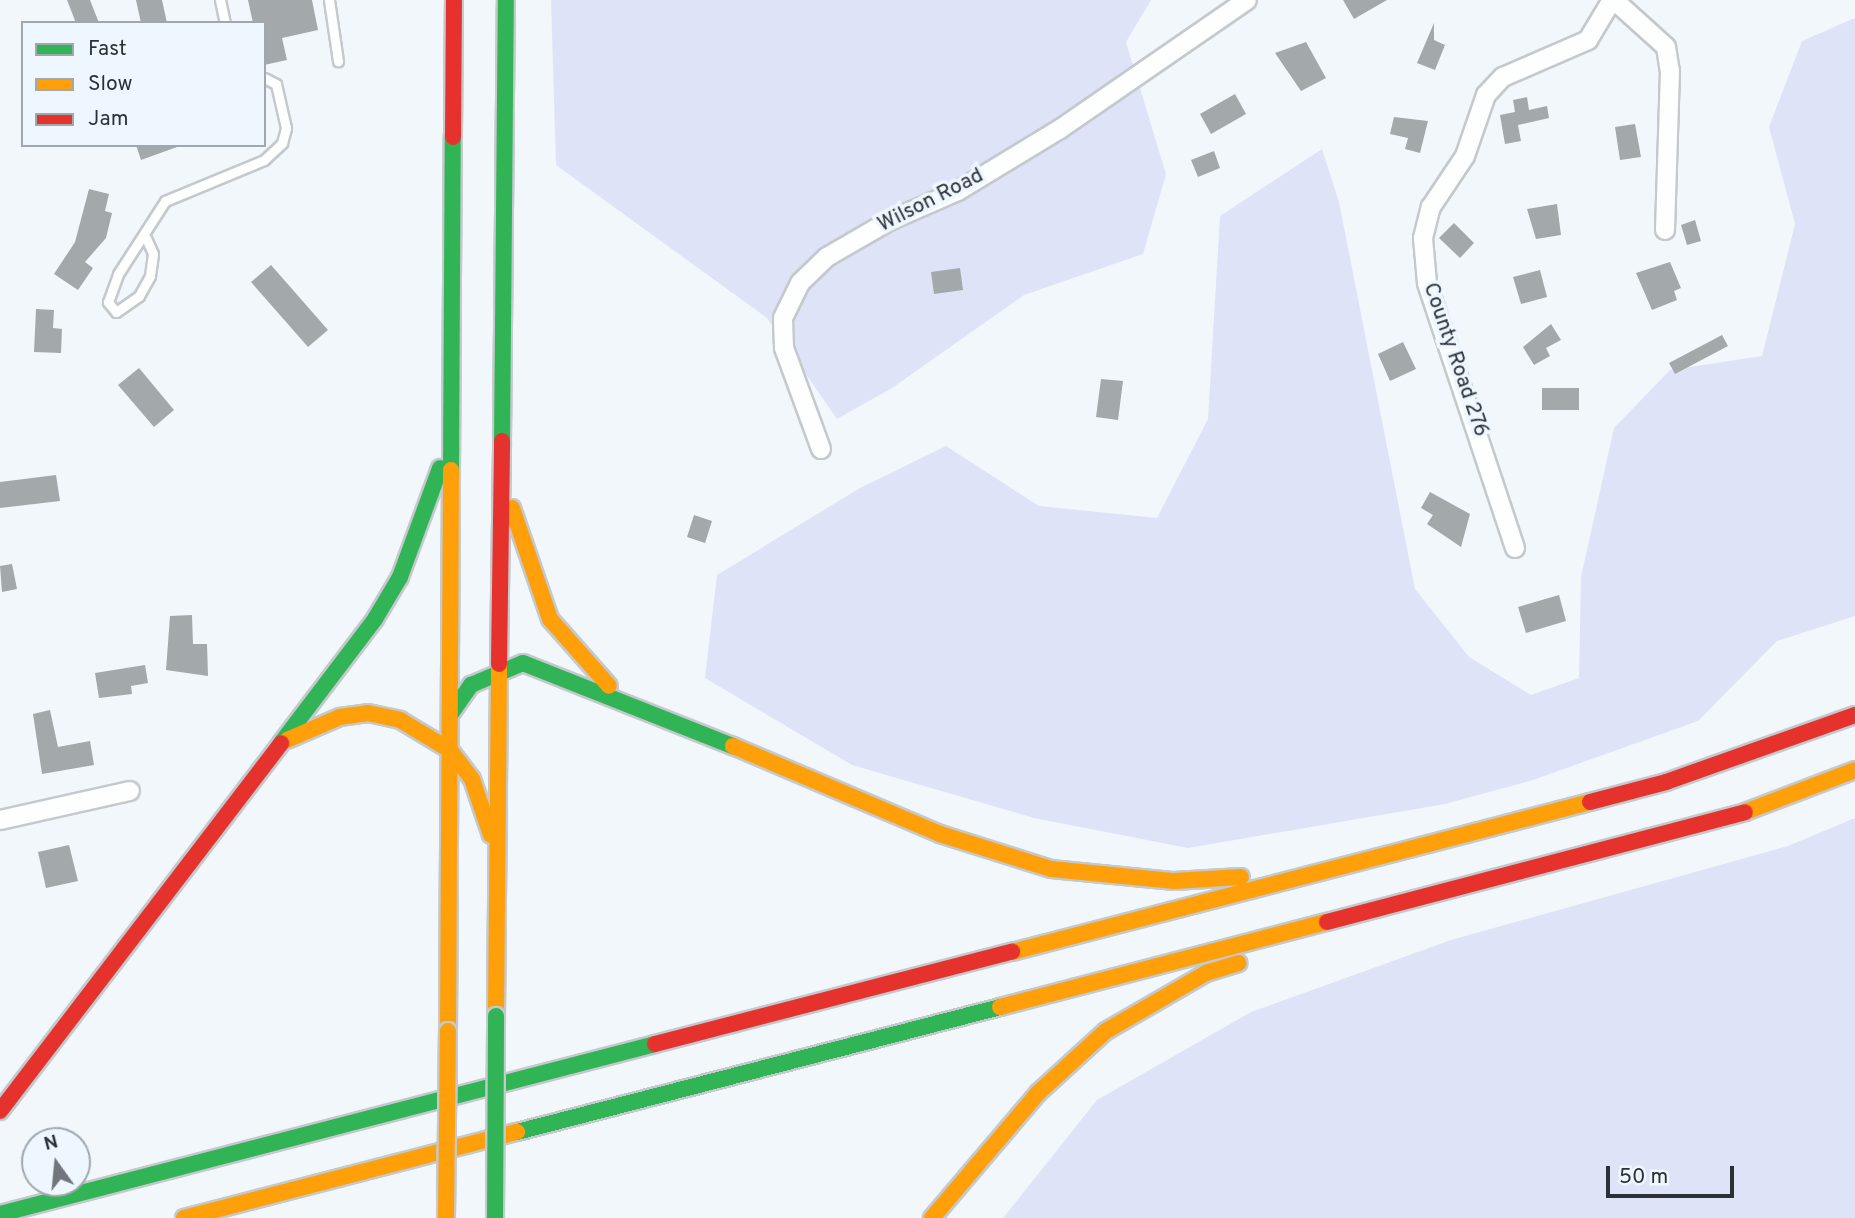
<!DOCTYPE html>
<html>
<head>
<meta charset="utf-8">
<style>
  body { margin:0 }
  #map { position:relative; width:1855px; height:1218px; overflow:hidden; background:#f2f7fb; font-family:Overpass,sans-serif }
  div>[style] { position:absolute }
  .green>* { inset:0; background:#dfe3f8 }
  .building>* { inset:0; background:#a3a8ab }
  .roads { filter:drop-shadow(2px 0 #c4c9cd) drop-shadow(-2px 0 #c4c9cd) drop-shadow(0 2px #c4c9cd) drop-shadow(0 -2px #c4c9cd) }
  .lane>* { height:9px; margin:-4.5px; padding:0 4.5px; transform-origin:4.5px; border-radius:4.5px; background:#fdfefe }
  .street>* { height:18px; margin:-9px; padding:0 9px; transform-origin:9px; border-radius:9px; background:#fdfefe }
  .fast>* { height:16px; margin:-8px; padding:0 8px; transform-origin:8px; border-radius:8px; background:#30b455 }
  .slow>* { height:16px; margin:-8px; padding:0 8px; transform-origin:8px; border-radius:8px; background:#ff9f0a }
  .jam>* { height:16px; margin:-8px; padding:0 8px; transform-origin:8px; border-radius:8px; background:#e5322d }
  .bridges { filter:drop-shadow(2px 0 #c4c9cd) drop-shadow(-2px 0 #c4c9cd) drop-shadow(0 2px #c4c9cd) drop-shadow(0 -2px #c4c9cd) }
  .fast-bridge>* { height:16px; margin:-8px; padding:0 8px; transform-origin:8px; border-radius:8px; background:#30b455 }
  .slow-bridge>* { height:16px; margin:-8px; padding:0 8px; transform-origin:8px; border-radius:8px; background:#ff9f0a }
  span { translate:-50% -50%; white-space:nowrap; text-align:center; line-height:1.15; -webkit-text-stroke:7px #eef7ff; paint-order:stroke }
  .street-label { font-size:21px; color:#2b3135 }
  .legend { position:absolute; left:21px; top:21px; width:245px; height:126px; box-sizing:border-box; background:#eef7ff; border:2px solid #a0a8ae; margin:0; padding:9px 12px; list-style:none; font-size:21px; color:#2b3135 }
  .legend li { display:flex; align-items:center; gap:14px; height:35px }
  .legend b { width:35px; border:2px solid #a0a8ae }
  .north { position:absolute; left:21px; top:1127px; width:70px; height:70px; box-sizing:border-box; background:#eef7ff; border:2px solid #a0a8ae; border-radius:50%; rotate:345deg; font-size:19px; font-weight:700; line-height:28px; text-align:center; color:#2b3135 }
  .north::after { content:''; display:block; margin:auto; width:24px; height:32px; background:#71767a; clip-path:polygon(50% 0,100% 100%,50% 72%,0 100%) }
  .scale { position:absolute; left:1606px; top:1166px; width:128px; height:32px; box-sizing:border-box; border:4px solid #2b3135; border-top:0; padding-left:9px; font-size:21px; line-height:24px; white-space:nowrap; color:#2b3135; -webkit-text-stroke:5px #eef7ff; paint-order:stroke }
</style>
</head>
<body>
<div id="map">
  <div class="green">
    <div style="clip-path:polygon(551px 0,1151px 0,1126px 42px,1166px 174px,1143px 254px,1024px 295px,892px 388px,837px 419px,767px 318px,556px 165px)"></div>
    <div style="clip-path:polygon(1855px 18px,1855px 616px,1777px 641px,1698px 721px,1533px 780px,1445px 804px,1188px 848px,1034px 818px,852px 765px,705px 678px,717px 575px,860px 488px,946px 446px,1039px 506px,1157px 518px,1208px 419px,1220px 216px,1322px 149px,1339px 202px,1415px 589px,1469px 657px,1531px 695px,1579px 678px,1581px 577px,1614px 428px,1670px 370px,1762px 356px,1795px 224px,1769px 127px,1802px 41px)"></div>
    <div style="clip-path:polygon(1855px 818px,1855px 1218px,1003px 1218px,1097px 1100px,1251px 1012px,1451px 940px,1788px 846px)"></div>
  </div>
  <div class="building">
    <div style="clip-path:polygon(67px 0,90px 0,99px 23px,76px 23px)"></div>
    <div style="clip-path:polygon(136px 0,162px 0,167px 23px,141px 23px)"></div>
    <div style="clip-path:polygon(248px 0,312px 0,318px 30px,282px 38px,287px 60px,264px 65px,264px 23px,253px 23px)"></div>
    <div style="clip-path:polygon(1343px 0,1387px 0,1354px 19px)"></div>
    <div style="clip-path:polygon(1434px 23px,1434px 40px,1445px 45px,1435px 70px,1417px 63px)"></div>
    <div style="clip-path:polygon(1306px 42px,1326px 78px,1301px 91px,1275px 53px)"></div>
    <div style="clip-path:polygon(1235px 94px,1246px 114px,1211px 134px,1200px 114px)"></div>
    <div style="clip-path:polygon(1527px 97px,1529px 110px,1547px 106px,1549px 118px,1518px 125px,1521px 141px,1505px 144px,1500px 115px,1515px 112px,1513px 100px)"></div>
    <div style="clip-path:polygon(1394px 117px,1428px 121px,1420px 153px,1405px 149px,1408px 138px,1390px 134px)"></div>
    <div style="clip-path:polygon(1635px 124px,1641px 157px,1620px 160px,1615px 127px)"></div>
    <div style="clip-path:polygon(136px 145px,177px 145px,177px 147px,141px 160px)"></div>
    <div style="clip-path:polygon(1214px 151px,1220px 168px,1198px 177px,1191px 160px)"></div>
    <div style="clip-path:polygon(89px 189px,109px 194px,105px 211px,112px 213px,106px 238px,85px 262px,93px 268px,78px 290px,54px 274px,75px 242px)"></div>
    <div style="clip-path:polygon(1557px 204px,1561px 235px,1536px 239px,1527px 209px)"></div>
    <div style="clip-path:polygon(1695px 220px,1701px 241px,1687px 245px,1681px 225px)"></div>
    <div style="clip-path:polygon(1454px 223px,1474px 243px,1460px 258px,1439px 238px)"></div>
    <div style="clip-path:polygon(1670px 262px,1681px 288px,1674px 291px,1677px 300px,1652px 310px,1636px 273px)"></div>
    <div style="clip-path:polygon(271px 265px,328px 330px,308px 347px,251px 282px)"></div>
    <div style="clip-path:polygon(960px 268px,963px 290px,934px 294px,931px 272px)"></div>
    <div style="clip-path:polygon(1540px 270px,1547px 297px,1521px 304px,1513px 277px)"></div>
    <div style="clip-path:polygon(36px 309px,54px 310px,53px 328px,62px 329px,61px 353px,34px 352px)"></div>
    <div style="clip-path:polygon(1551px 324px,1561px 340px,1546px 348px,1550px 356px,1534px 365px,1523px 347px)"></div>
    <div style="clip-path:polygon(1722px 335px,1728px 346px,1675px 374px,1669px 363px)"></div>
    <div style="clip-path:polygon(1403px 342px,1416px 369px,1390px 381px,1378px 354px)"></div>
    <div style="clip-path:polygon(139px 368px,174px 410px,154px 427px,118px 385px)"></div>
    <div style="clip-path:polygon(1101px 379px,1123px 381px,1118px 420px,1096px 417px)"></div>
    <div style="clip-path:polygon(1542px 388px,1579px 388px,1579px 410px,1542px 410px)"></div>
    <div style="clip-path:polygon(56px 475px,60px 501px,0 508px,0 482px)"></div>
    <div style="clip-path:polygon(1430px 492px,1470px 514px,1461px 547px,1427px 524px,1433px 515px,1421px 508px)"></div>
    <div style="clip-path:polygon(694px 515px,712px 521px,705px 543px,687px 537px)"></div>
    <div style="clip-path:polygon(12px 564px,17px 589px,2px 592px,0 566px)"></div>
    <div style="clip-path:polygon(1559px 595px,1566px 621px,1526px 633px,1518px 607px)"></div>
    <div style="clip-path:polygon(192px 615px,193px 644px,207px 644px,208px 676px,166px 670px,170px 616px)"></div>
    <div style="clip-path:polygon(145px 665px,148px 683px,131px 686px,132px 694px,99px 698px,95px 673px)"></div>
    <div style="clip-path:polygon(50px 710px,58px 747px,90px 741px,94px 765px,42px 774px,33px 714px)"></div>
    <div style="clip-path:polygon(69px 845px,78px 881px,46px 888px,38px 852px)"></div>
  </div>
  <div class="roads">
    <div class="lane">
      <div style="left:220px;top:0;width:24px;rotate:78deg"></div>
      <div style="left:329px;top:0;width:62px;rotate:81.6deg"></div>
      <div style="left:146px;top:238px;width:17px;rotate:66deg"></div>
      <div style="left:153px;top:254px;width:22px;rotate:98deg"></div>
      <div style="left:150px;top:276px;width:23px;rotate:119deg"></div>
      <div style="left:139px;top:296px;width:28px;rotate:145deg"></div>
      <div style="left:116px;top:312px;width:13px;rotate:-129deg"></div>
      <div style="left:108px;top:302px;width:30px;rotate:-70deg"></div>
      <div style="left:118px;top:274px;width:87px;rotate:-57.2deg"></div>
      <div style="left:165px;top:201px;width:107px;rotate:-22.5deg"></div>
      <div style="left:264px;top:160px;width:25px;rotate:-43deg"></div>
      <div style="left:282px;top:143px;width:16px;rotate:-75deg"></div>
      <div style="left:286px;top:128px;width:45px;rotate:-102.8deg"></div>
      <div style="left:276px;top:84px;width:13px;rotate:-153deg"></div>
    </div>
    <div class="street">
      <div style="left:1614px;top:0;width:70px;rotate:42.1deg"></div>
      <div style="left:1666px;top:47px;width:24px;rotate:81deg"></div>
      <div style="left:1670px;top:71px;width:159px;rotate:91.8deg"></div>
      <div style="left:821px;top:449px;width:108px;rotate:-110.1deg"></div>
      <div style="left:784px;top:348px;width:30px;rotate:-92deg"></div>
      <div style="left:783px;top:318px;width:39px;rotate:-64deg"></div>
      <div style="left:800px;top:283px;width:37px;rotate:-44deg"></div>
      <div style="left:827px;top:257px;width:72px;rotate:-30.1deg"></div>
      <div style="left:889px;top:221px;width:75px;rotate:-23.5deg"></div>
      <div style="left:958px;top:191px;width:119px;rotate:-31.3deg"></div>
      <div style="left:1060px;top:129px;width:227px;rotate:-34.6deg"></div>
      <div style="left:1515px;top:548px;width:279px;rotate:-108.4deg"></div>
      <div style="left:1427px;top:283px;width:45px;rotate:-95.1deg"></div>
      <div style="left:1423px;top:238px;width:32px;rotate:-76deg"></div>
      <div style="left:1431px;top:207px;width:61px;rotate:-56.3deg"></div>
      <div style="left:1465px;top:156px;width:65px;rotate:-71deg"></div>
      <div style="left:1486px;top:95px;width:25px;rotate:-47deg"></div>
      <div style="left:1503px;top:77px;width:93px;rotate:-23.5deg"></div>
      <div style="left:1588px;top:40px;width:47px;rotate:-59deg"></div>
      <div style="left:0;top:820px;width:133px;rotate:-12.6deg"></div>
    </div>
    <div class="fast">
      <div style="left:502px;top:441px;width:441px;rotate:-89.5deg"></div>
      <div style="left:451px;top:470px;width:333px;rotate:-89.7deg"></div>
      <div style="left:450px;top:715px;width:37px;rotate:-55deg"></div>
      <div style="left:471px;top:685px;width:56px;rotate:-22.9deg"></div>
      <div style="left:523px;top:663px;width:226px;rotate:21.6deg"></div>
      <div style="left:281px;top:743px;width:156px;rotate:-52.8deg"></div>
      <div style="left:375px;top:619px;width:49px;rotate:-59.2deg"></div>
      <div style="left:400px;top:577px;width:116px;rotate:-69.8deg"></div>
      <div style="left:517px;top:1132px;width:499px;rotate:-14.5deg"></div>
      <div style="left:0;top:1214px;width:677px;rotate:-14.55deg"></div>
    </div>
    <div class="slow">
      <div style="left:512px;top:508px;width:117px;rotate:71.1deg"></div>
      <div style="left:550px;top:619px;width:89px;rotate:48.6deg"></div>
      <div style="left:287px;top:740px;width:58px;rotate:-23.5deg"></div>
      <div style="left:340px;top:717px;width:28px;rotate:-8deg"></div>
      <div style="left:368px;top:713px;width:33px;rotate:12deg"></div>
      <div style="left:400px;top:720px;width:58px;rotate:31deg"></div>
      <div style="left:450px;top:750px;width:36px;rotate:53deg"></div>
      <div style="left:472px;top:779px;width:59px;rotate:71.3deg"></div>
      <div style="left:733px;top:746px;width:225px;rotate:23deg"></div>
      <div style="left:940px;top:834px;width:116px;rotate:17.5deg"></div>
      <div style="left:1051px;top:869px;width:124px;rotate:5.6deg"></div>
      <div style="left:1174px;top:881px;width:67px;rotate:-3.4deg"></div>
      <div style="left:1745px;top:812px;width:118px;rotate:-20.9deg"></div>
      <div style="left:1012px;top:952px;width:597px;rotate:-14.55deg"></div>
      <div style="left:1000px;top:1007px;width:338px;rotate:-14.6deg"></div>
      <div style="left:496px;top:1016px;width:352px;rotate:-89.5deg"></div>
      <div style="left:448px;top:1031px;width:561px;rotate:-89.69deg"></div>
      <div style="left:184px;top:1218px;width:344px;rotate:-14.5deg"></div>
      <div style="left:932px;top:1218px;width:164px;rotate:-49.7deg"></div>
      <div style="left:1038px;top:1093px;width:92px;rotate:-42.4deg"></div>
      <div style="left:1106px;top:1031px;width:116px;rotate:-30.1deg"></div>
      <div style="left:1206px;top:973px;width:34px;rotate:-17deg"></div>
    </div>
    <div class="jam">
      <div style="left:453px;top:137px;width:137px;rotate:-89.6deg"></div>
      <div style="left:499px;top:664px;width:223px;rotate:-89.2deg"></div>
      <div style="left:1590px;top:802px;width:79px;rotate:-14.7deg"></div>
      <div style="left:1666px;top:782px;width:201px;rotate:-19.5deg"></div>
      <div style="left:1327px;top:922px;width:432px;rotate:-14.7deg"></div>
      <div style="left:655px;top:1044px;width:369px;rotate:-14.5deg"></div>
      <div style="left:0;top:1111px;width:463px;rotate:-52.6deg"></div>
    </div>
  </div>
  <div class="bridges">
    <div class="fast-bridge">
      <div style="left:495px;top:1218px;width:202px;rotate:-89.7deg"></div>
    </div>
    <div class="slow-bridge">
      <div style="left:446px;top:1218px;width:187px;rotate:-89.4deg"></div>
    </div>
  </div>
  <div class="street-label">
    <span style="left:931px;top:201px;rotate:-27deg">Wilson Road</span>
    <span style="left:1455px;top:360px;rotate:71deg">County Road 276</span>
  </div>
  <ul class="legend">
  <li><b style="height:9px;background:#30b455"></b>Fast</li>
  <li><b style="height:9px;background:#ff9f0a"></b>Slow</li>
  <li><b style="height:9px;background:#e5322d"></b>Jam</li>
  </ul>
  <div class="north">N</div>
  <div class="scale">50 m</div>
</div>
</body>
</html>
